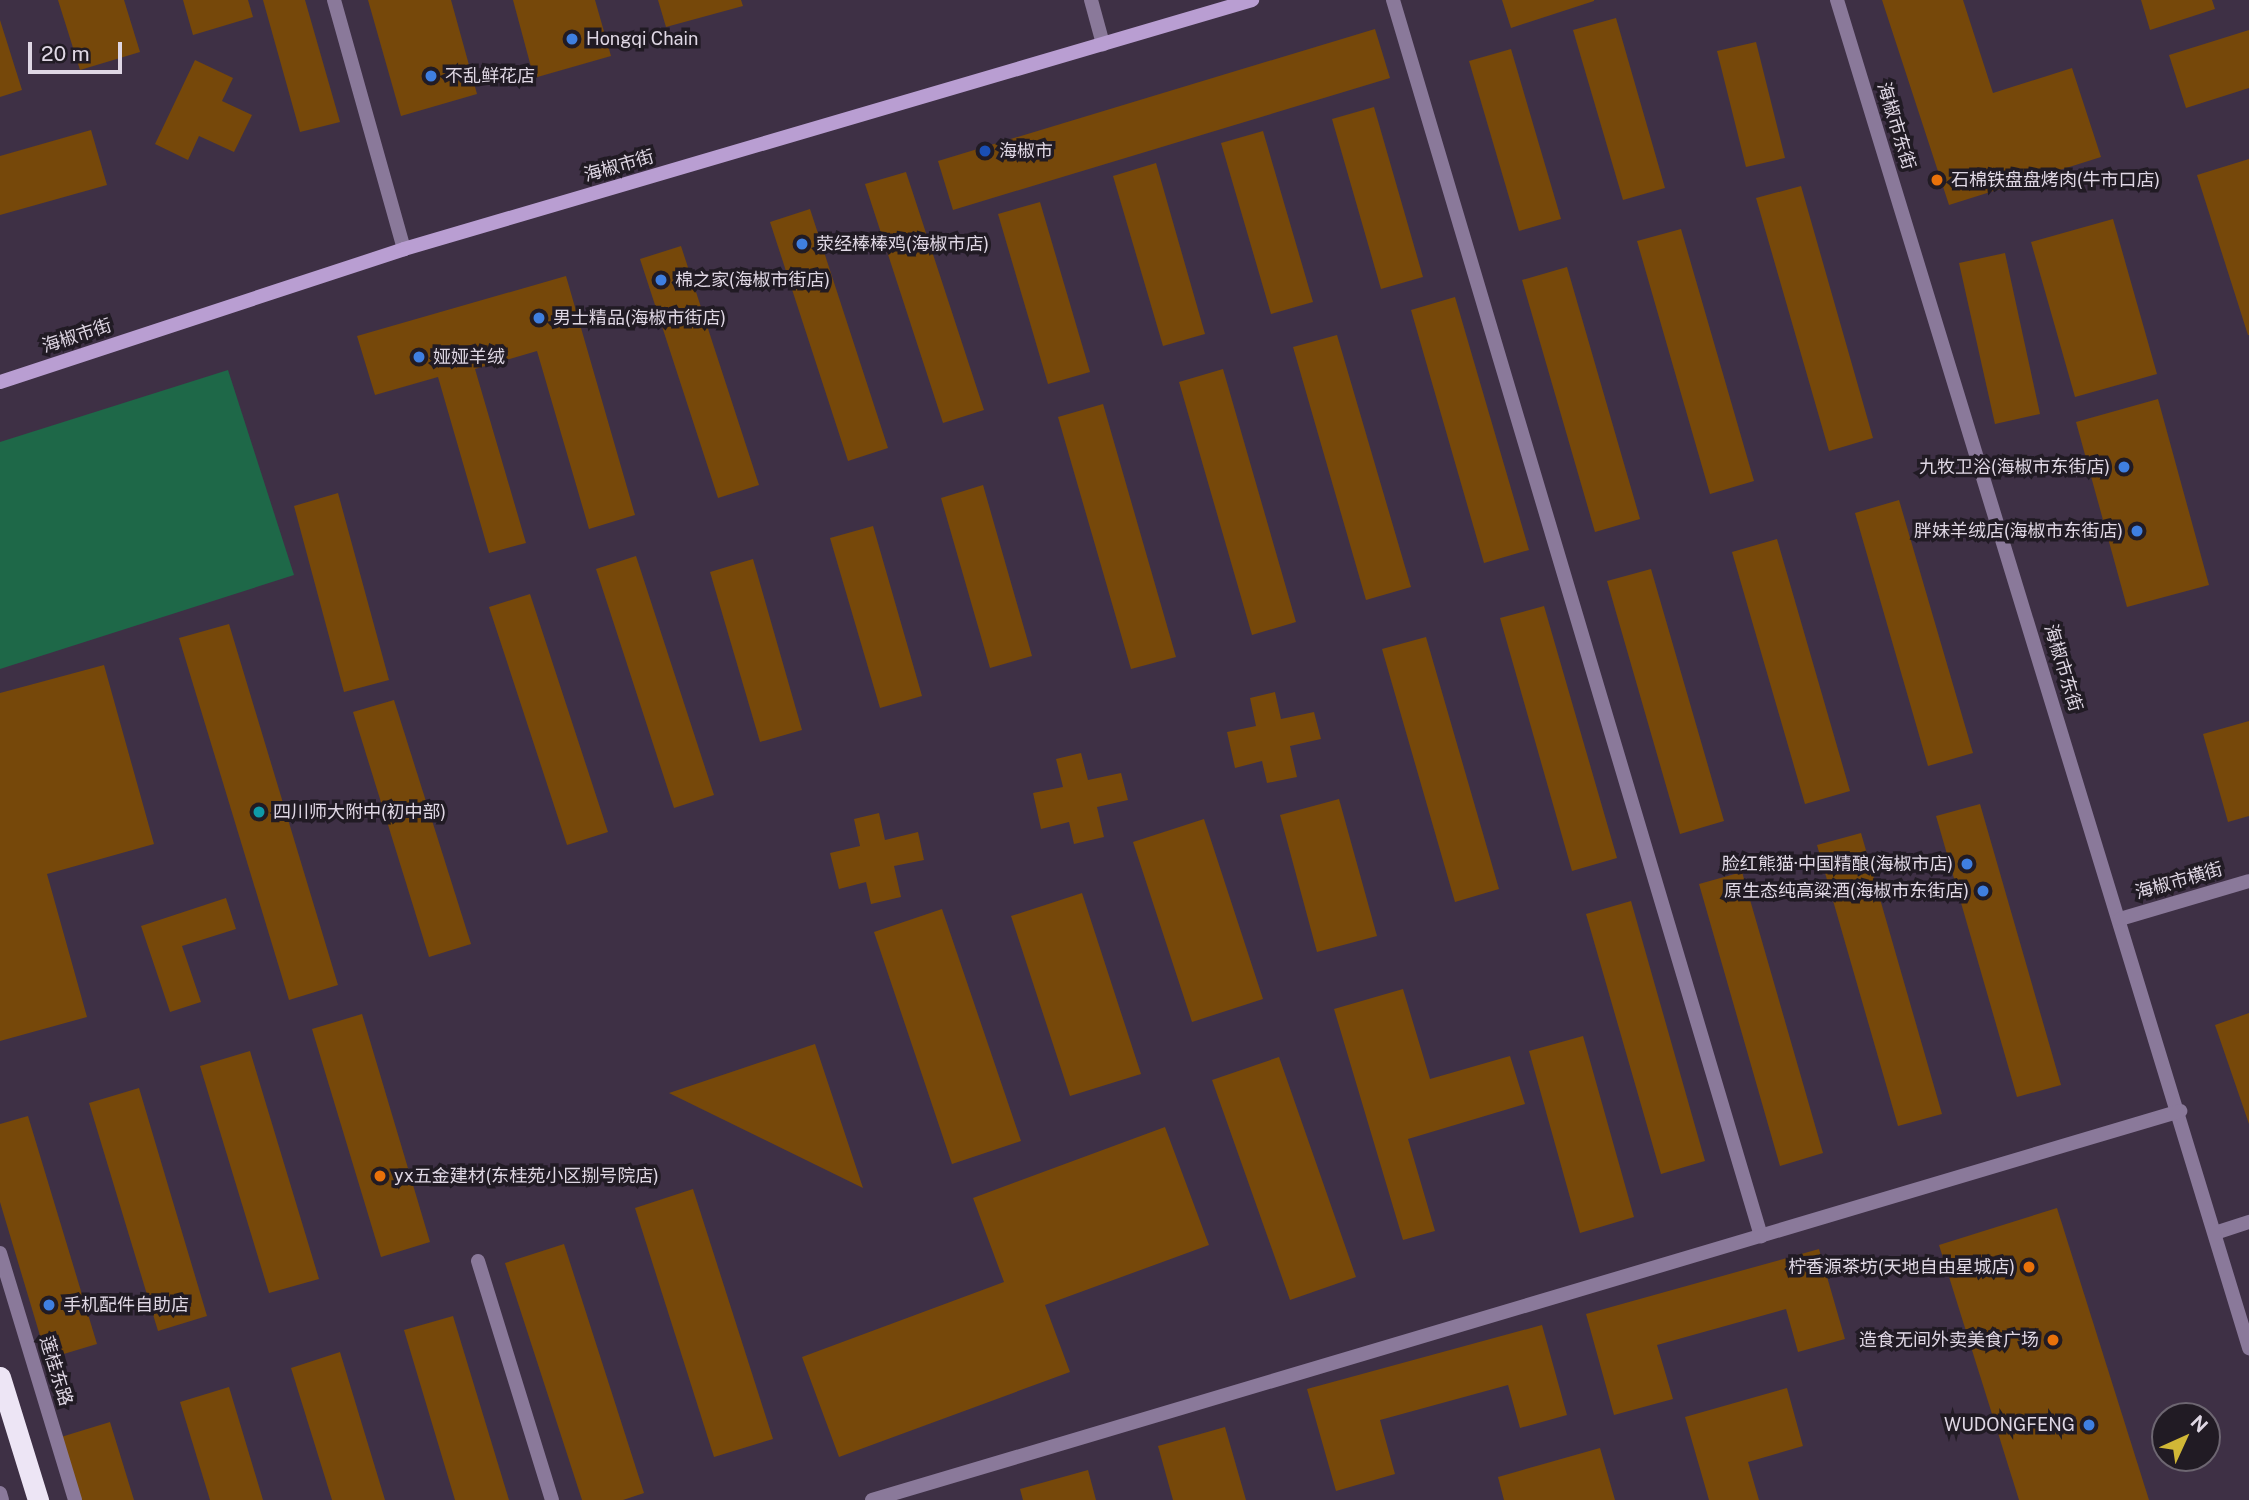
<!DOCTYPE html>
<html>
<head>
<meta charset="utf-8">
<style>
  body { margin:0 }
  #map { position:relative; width:2249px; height:1500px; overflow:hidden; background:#3e3045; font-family:"Public Sans","Noto Sans SC",sans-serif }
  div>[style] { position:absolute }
  .green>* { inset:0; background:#1e6848 }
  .building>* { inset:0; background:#76480a }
  .lane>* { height:14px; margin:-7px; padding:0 7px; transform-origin:7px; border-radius:7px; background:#8a799a }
  .street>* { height:14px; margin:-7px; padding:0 7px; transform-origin:7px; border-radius:7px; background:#8a799a }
  .secondary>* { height:14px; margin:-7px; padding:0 7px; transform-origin:7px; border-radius:7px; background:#b99ed2 }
  .highway>* { height:21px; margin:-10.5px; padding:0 10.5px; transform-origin:10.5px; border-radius:10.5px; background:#ede5f5 }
  .dots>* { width:19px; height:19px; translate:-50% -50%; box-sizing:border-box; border:4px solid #211b24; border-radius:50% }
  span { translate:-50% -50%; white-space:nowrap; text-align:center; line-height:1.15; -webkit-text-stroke:7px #211b24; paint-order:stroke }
  .poi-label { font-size:18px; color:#dfd7e4 }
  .left { translate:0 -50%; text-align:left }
  .right { translate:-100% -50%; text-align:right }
  .street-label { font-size:18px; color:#dfd7e4 }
  .north { position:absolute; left:2151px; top:1402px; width:70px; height:70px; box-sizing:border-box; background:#211b24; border:2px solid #6d6671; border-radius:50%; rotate:45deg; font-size:19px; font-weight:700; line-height:28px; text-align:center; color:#dfd7e4 }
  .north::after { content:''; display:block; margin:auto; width:24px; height:32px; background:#d1b736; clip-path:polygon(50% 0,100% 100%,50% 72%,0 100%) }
  .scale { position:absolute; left:28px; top:42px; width:94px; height:32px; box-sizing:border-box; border:4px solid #dfd7e4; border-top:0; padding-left:9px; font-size:21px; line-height:24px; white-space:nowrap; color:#dfd7e4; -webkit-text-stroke:5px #211b24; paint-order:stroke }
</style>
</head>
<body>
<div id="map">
  <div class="green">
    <div style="clip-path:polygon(228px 370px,294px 575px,0 669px,0 442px)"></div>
  </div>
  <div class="building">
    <div style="clip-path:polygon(58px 0,124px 0,140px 52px,80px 70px)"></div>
    <div style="clip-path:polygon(183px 0,248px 0,253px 17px,193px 35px)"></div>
    <div style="clip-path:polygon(263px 0,305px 0,340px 122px,300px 132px)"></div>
    <div style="clip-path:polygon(368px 0,451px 0,477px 94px,401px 116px)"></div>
    <div style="clip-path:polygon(513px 0,595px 0,611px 56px,534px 78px)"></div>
    <div style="clip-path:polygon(658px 0,741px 0,743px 6px,666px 27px)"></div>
    <div style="clip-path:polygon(1502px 0,1594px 0,1594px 1px,1511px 28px)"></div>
    <div style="clip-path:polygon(1882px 0,1963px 0,1993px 93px,2072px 68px,2101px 157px,1949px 205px)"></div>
    <div style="clip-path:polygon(2141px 0,2212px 0,2215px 9px,2150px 30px)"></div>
    <div style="clip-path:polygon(1616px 18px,1665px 188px,1623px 200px,1573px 30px)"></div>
    <div style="clip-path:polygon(0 20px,22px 90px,0 97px)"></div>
    <div style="clip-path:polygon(1375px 29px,1390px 78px,953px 210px,938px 161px)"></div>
    <div style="clip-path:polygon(2249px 30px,2249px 88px,2186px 108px,2169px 55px)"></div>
    <div style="clip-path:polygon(1756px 42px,1785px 158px,1746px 167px,1717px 51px)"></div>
    <div style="clip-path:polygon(1511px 49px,1561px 219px,1519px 231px,1469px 61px)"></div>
    <div style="clip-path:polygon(195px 60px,233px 78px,222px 101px,252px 115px,234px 152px,199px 136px,188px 160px,155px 144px)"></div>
    <div style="clip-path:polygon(1374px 107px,1423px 277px,1381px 289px,1332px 119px)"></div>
    <div style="clip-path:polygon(91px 130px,107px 185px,0 215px,0 156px)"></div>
    <div style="clip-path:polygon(1263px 131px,1313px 302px,1271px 314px,1221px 143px)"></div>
    <div style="clip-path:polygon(2249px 159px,2249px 335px,2248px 335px,2197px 175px)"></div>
    <div style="clip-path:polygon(1156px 163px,1205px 334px,1163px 346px,1113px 176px)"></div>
    <div style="clip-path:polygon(906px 172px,984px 410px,943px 423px,865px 184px)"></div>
    <div style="clip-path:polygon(1801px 186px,1873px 438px,1829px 451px,1756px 198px)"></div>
    <div style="clip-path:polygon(1040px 202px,1090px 372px,1048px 384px,998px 214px)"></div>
    <div style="clip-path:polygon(810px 209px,888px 448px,848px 461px,770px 222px)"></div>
    <div style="clip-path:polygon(2113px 219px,2157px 374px,2075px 397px,2031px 242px)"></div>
    <div style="clip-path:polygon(1681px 229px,1754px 481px,1710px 494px,1637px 241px)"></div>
    <div style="clip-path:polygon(681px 246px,759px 485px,718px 498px,640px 259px)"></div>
    <div style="clip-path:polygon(2005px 253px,2040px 414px,1995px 424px,1959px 263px)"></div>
    <div style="clip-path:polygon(1567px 267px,1640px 519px,1595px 532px,1522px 280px)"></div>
    <div style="clip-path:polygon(566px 276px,635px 515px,589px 529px,537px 351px,475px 369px,526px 543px,489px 553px,438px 377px,375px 395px,357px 336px)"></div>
    <div style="clip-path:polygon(1455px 297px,1529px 550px,1484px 563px,1411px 310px)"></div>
    <div style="clip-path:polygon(1337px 335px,1411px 587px,1366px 600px,1293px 347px)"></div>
    <div style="clip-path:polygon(1223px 369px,1296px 622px,1252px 635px,1179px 382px)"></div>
    <div style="clip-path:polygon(2158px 399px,2209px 585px,2127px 607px,2076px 422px)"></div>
    <div style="clip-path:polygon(1103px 404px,1176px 657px,1131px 669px,1058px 417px)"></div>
    <div style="clip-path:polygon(983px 485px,1032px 656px,990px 668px,941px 498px)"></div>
    <div style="clip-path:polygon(338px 493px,389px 680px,344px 692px,294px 506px)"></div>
    <div style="clip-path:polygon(1899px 500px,1973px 753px,1928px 766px,1855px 513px)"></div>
    <div style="clip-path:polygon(873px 526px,922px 696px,880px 708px,830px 538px)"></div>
    <div style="clip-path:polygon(1777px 539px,1850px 791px,1805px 804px,1732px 552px)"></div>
    <div style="clip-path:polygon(636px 556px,714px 795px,674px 808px,596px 569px)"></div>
    <div style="clip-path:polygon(753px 559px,802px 730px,760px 742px,710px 572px)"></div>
    <div style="clip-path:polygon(1651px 569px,1724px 821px,1680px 834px,1607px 581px)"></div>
    <div style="clip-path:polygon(530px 594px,608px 832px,567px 845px,489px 607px)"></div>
    <div style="clip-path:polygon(1544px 606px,1617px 858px,1572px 871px,1500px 618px)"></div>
    <div style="clip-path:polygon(229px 624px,338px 985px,289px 1000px,179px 638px)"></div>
    <div style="clip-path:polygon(1426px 637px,1499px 889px,1455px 902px,1382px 649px)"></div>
    <div style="clip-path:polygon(104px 665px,154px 844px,47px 874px,87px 1017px,0 1041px,0 693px)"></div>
    <div style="clip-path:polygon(1275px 692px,1281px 719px,1314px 712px,1321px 739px,1290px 746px,1297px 777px,1267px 783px,1262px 761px,1235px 768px,1227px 732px,1256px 726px,1250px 698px)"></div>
    <div style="clip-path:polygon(394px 700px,471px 944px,429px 957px,353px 712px)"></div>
    <div style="clip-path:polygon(2249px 721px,2249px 816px,2228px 822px,2203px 734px)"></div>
    <div style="clip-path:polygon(1081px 753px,1088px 780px,1121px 773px,1128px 800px,1097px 807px,1104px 837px,1074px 844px,1069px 822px,1041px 829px,1033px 793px,1063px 787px,1056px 759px)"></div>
    <div style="clip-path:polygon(1339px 799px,1377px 936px,1317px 952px,1280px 815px)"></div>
    <div style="clip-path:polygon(1980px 804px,2061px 1085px,2017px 1097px,1936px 816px)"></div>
    <div style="clip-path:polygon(879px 813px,885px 840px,918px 832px,924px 860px,894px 866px,901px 897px,871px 904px,866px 882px,839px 889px,830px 853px,860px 846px,854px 819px)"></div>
    <div style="clip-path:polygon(1204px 819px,1263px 999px,1192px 1022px,1133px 842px)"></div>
    <div style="clip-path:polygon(1861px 833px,1942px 1114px,1898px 1126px,1817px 845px)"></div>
    <div style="clip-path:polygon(1742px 872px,1823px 1153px,1780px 1166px,1699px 884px)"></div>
    <div style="clip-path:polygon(1082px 893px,1141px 1074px,1070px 1096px,1011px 916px)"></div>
    <div style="clip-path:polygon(226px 898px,236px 929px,182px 946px,201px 1002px,170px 1012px,141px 926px)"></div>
    <div style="clip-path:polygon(1631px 901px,1705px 1161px,1661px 1174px,1586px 914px)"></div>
    <div style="clip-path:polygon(942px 909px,1021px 1141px,952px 1164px,874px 932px)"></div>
    <div style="clip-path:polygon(1403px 989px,1430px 1079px,1510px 1056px,1525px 1104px,1408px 1139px,1435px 1231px,1403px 1240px,1334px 1009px)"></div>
    <div style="clip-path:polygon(2249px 1013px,2249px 1124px,2215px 1025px)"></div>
    <div style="clip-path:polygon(362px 1014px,430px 1242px,381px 1257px,312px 1029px)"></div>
    <div style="clip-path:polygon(1583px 1036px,1634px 1217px,1580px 1233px,1529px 1051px)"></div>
    <div style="clip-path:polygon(815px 1044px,863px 1188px,669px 1093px)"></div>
    <div style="clip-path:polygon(250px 1051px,319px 1279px,269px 1293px,200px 1066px)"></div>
    <div style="clip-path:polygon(1279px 1057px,1356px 1277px,1290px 1300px,1212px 1080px)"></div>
    <div style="clip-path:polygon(139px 1088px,207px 1316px,158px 1331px,89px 1103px)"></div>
    <div style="clip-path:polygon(28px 1116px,97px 1344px,47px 1359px,0 1202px,0 1124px)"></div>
    <div style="clip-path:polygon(1165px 1127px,1209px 1245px,1045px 1305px,1070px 1372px,839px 1457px,802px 1357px,1004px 1282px,973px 1198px)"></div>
    <div style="clip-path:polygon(693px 1189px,773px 1439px,714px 1457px,635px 1208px)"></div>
    <div style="clip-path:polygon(2057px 1208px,2149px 1500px,2019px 1500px,1939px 1245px)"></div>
    <div style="clip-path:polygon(564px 1244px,644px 1493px,623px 1500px,582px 1500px,505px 1263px)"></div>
    <div style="clip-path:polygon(1819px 1249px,1845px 1339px,1798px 1352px,1786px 1309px,1657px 1345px,1673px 1399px,1614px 1415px,1586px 1314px)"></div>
    <div style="clip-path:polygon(453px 1316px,509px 1500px,455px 1500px,404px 1330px)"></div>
    <div style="clip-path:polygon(1542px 1325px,1567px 1415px,1520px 1428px,1508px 1385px,1380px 1420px,1395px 1474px,1336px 1491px,1307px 1389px)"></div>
    <div style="clip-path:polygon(340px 1352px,385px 1500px,332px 1500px,291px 1368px)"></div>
    <div style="clip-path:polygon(229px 1387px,263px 1500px,210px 1500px,180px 1402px)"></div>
    <div style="clip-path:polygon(1787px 1388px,1803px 1446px,1748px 1462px,1759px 1500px,1709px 1500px,1685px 1417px)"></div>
    <div style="clip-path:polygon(110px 1422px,134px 1500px,81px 1500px,61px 1437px)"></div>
    <div style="clip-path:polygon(1225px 1427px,1246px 1500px,1173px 1500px,1158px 1446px)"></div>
    <div style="clip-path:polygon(1600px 1448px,1615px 1500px,1504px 1500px,1498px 1477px)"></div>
    <div style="clip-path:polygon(1088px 1470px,1096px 1500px,1023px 1500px,1020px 1489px)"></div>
  </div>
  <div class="lane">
    <div style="left:2215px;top:1233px;width:36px;rotate:-18deg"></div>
  </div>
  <div class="street">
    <div style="left:334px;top:0;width:259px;rotate:74.3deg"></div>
    <div style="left:1091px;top:0;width:46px;rotate:74.7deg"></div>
    <div style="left:1393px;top:0;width:1290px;rotate:73.42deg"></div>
    <div style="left:1837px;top:0;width:1410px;rotate:73deg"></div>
    <div style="left:2120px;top:919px;width:134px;rotate:-16.4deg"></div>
    <div style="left:0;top:1253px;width:258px;rotate:73.1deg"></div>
    <div style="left:478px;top:1261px;width:250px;rotate:72.8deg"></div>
    <div style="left:0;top:1493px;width:7px;rotate:74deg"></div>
    <div style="left:872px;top:1500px;width:1365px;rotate:-16.56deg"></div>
  </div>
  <div class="secondary">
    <div style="left:0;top:382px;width:425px;rotate:-18.2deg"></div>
    <div style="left:404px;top:249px;width:884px;rotate:-16.36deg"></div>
  </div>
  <div class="highway">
    <div style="left:0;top:1377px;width:129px;rotate:72.8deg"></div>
  </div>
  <div class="dots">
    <div style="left:572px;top:39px;background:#3f7fe0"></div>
    <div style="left:431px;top:76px;background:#3f7fe0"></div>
    <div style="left:985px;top:151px;background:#1a4fb4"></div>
    <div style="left:1937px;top:180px;background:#e8710a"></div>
    <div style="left:802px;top:244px;background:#3f7fe0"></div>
    <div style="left:661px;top:280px;background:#3f7fe0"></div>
    <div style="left:539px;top:318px;background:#3f7fe0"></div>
    <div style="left:419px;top:357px;background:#3f7fe0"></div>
    <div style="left:2124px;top:467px;background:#3f7fe0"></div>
    <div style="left:2137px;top:531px;background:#3f7fe0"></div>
    <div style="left:259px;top:812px;background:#0f9aa8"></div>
    <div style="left:1967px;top:864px;background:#3f7fe0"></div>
    <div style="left:1983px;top:891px;background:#3f7fe0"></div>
    <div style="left:380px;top:1176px;background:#e8710a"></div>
    <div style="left:2029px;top:1267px;background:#e8710a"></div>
    <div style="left:49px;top:1305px;background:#3f7fe0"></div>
    <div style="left:2053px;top:1340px;background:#e8710a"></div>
    <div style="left:2089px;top:1425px;background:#3f7fe0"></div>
  </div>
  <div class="poi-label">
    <span class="left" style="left:586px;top:39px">Hongqi Chain</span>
    <span class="left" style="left:445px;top:76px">不乱鲜花店</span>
    <span class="left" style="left:999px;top:151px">海椒市</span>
    <span class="left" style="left:1951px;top:180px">石棉铁盘盘烤肉(牛市口店)</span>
    <span class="left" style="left:816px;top:244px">荥经棒棒鸡(海椒市店)</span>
    <span class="left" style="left:675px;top:280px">棉之家(海椒市街店)</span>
    <span class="left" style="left:553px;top:318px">男士精品(海椒市街店)</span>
    <span class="left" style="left:433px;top:357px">娅娅羊绒</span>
    <span class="right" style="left:2110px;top:467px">九牧卫浴(海椒市东街店)</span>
    <span class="right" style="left:2123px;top:531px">胖妹羊绒店(海椒市东街店)</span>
    <span class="left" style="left:273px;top:812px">四川师大附中(初中部)</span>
    <span class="right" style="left:1953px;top:864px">脸红熊猫·中国精酿(海椒市店)</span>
    <span class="right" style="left:1969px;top:891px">原生态纯高粱酒(海椒市东街店)</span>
    <span class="left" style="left:394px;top:1176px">yx五金建材(东桂苑小区捌号院店)</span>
    <span class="right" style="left:2015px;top:1267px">柠香源茶坊(天地自由星城店)</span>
    <span class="left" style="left:63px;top:1305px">手机配件自助店</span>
    <span class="right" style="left:2039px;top:1340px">造食无间外卖美食广场</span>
    <span class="right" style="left:2075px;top:1425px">WUDONGFENG</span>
  </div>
  <div class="street-label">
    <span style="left:1896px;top:126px;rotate:73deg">海椒市东街</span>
    <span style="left:619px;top:166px;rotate:-16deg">海椒市街</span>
    <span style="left:77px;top:336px;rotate:-18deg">海椒市街</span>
    <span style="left:2063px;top:668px;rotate:73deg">海椒市东街</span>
    <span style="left:2179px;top:881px;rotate:-16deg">海椒市横街</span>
    <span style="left:56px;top:1371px;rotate:73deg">莲桂东路</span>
  </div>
  <div class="north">N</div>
  <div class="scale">20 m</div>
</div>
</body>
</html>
